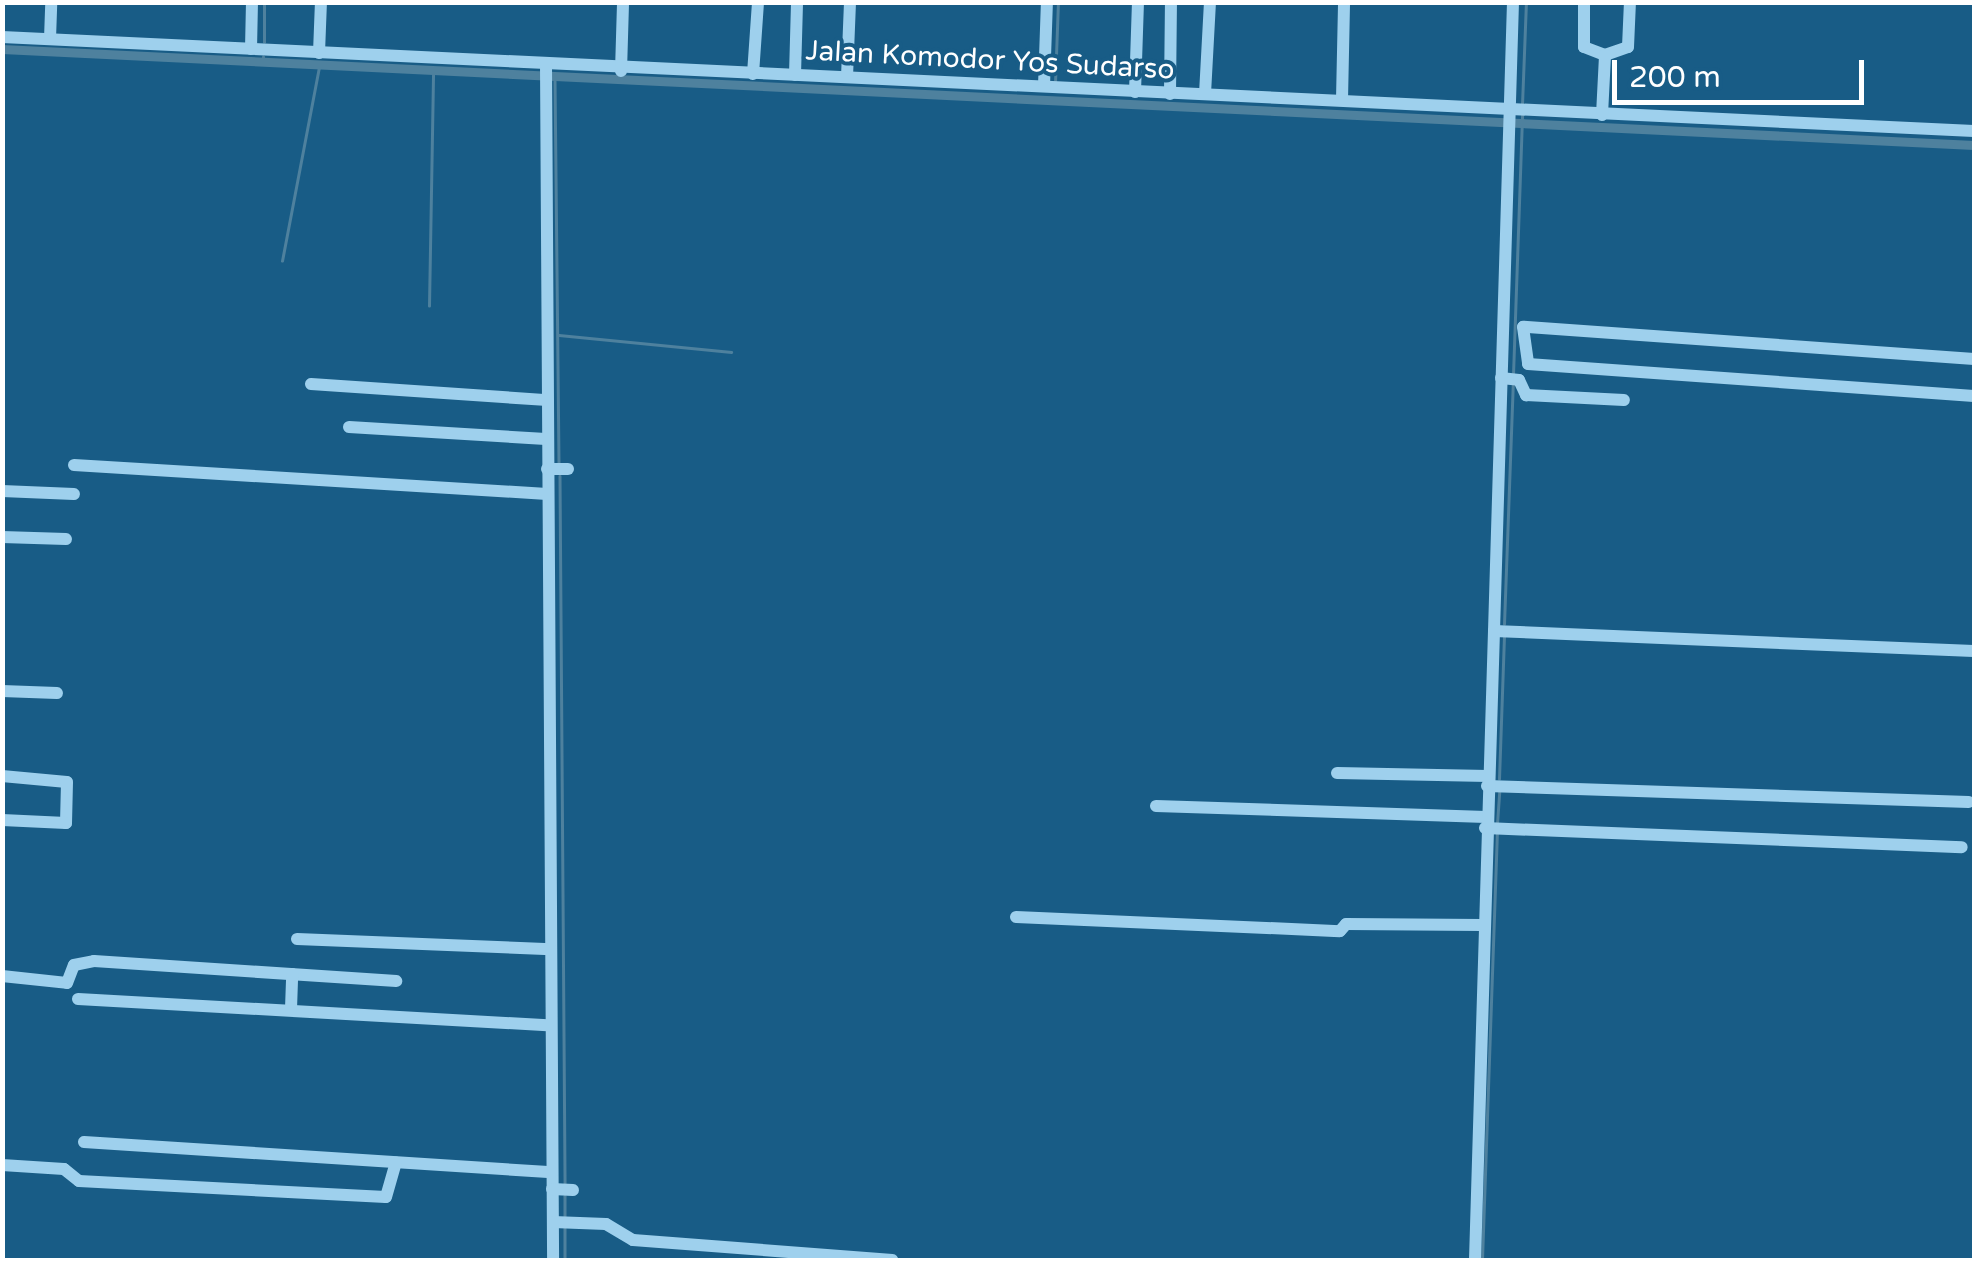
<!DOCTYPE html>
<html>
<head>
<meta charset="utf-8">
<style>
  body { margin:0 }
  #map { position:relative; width:1977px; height:1263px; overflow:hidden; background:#185c86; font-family:"Varela Round",sans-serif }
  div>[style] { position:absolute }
  .stream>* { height:2.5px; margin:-1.25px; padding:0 1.25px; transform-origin:1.25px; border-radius:1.25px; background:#4e819e }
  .canal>* { height:9px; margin:-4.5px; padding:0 4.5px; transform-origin:4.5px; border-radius:4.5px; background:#4e819e }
  .minor>* { height:12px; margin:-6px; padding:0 6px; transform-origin:6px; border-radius:6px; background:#9ed0ed }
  span { translate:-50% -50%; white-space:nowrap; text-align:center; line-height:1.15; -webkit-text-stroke:8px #185c86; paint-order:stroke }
  .street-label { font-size:28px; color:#fff }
  .frame { position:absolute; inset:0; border:5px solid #fff; pointer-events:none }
  .scale { position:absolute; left:1612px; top:60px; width:252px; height:45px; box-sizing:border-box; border:5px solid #fff; border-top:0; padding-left:12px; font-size:30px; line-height:35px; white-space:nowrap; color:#fff; -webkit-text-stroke:8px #185c86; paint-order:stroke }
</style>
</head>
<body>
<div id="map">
  <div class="stream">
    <div style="left:264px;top:42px;width:40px;rotate:-90deg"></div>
    <div style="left:262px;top:64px;width:7px;rotate:-82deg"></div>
    <div style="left:555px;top:80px;width:383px;rotate:89.4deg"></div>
    <div style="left:1055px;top:83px;width:81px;rotate:-87.9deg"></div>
    <div style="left:1522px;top:105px;width:103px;rotate:-87.8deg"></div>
    <div style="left:282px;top:261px;width:197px;rotate:-79.2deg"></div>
    <div style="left:429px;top:306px;width:233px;rotate:-89deg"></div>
    <div style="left:559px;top:335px;width:173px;rotate:5.6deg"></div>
    <div style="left:1513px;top:375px;width:262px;rotate:-88deg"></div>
    <div style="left:560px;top:476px;width:707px;rotate:89.59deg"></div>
    <div style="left:1504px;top:624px;width:241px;rotate:-87.9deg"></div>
    <div style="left:1499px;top:779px;width:142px;rotate:-88deg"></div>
    <div style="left:1497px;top:824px;width:32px;rotate:-86deg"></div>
    <div style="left:565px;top:1196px;width:22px;rotate:90deg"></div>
    <div style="left:565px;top:1226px;width:34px;rotate:90deg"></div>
    <div style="left:1482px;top:1260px;width:428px;rotate:-88deg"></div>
  </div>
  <div class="canal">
    <div style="left:2px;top:49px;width:1974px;rotate:2.79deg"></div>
  </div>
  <div class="minor">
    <div style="left:1584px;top:2px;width:45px;rotate:90deg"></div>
    <div style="left:1584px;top:47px;width:22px;rotate:21deg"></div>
    <div style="left:1605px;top:55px;width:24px;rotate:-19deg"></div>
    <div style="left:1628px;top:47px;width:45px;rotate:-87.5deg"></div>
    <div style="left:2px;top:37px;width:1974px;rotate:2.73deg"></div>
    <div style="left:50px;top:39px;width:37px;rotate:-88deg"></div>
    <div style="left:251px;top:49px;width:47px;rotate:-88.8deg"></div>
    <div style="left:319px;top:53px;width:51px;rotate:-87.8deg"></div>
    <div style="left:546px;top:64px;width:1196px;rotate:89.66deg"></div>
    <div style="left:621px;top:71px;width:69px;rotate:-88.3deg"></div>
    <div style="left:753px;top:74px;width:72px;rotate:-86deg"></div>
    <div style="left:795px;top:75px;width:73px;rotate:-88.4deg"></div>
    <div style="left:847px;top:77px;width:75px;rotate:-87.7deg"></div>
    <div style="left:1044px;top:86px;width:84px;rotate:-88deg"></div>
    <div style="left:1135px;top:92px;width:90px;rotate:-88.1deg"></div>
    <div style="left:1170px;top:94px;width:92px;rotate:-89.4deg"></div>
    <div style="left:1205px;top:94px;width:92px;rotate:-86.9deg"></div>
    <div style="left:1342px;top:100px;width:98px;rotate:-88.8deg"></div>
    <div style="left:1602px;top:115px;width:60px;rotate:-87.1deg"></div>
    <div style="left:1974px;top:359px;width:452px;rotate:-175.9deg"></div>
    <div style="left:1523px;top:327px;width:37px;rotate:82deg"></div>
    <div style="left:1528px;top:364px;width:447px;rotate:4.1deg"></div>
    <div style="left:1501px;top:378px;width:18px;rotate:6deg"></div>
    <div style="left:1519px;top:380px;width:17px;rotate:65deg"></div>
    <div style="left:1526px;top:395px;width:98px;rotate:2.9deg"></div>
    <div style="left:311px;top:384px;width:237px;rotate:3.9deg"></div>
    <div style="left:349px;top:427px;width:197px;rotate:3.5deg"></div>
    <div style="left:74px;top:465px;width:474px;rotate:3.5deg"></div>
    <div style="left:547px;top:469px;width:21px"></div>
    <div style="left:2px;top:491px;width:72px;rotate:2.4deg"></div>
    <div style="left:2px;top:537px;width:64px;rotate:1.8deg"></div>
    <div style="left:1494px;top:631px;width:480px;rotate:2.4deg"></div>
    <div style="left:2px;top:691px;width:55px;rotate:2.1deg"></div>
    <div style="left:1337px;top:773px;width:151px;rotate:1.1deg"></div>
    <div style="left:2px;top:776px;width:65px;rotate:5.3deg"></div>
    <div style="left:67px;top:782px;width:41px;rotate:91.4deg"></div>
    <div style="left:66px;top:823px;width:64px;rotate:-177.3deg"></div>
    <div style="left:1487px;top:786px;width:482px;rotate:1.9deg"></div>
    <div style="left:1156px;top:806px;width:330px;rotate:1.9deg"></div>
    <div style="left:1485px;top:828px;width:477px;rotate:2.3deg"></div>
    <div style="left:1016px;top:917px;width:324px;rotate:2.5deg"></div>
    <div style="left:1340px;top:931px;width:9px;rotate:-49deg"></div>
    <div style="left:1346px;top:924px;width:136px;rotate:0.4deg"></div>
    <div style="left:297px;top:939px;width:254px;rotate:2.3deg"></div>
    <div style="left:2px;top:976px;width:65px;rotate:6.1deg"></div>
    <div style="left:67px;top:983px;width:19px;rotate:-69deg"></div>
    <div style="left:74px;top:965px;width:20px;rotate:-11deg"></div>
    <div style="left:94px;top:961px;width:303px;rotate:3.8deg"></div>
    <div style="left:78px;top:999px;width:470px;rotate:3.2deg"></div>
    <div style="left:291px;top:1009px;width:35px;rotate:-88deg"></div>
    <div style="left:84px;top:1142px;width:469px;rotate:3.7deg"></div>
    <div style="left:2px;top:1165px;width:62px;rotate:3.7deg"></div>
    <div style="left:64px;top:1169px;width:19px;rotate:39deg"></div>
    <div style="left:79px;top:1181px;width:307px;rotate:3deg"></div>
    <div style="left:386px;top:1197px;width:36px;rotate:-74deg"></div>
    <div style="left:552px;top:1189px;width:21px;rotate:3deg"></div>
    <div style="left:553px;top:1222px;width:53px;rotate:2.2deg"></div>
    <div style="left:606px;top:1224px;width:31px;rotate:31deg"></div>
    <div style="left:633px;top:1240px;width:260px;rotate:4.4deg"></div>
    <div style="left:1475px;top:1260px;width:1259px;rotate:-88.27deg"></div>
  </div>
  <div class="street-label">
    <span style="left:990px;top:60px;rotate:3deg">Jalan Komodor Yos Sudarso</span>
  </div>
  <div class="frame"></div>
  <div class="scale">200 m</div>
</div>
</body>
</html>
